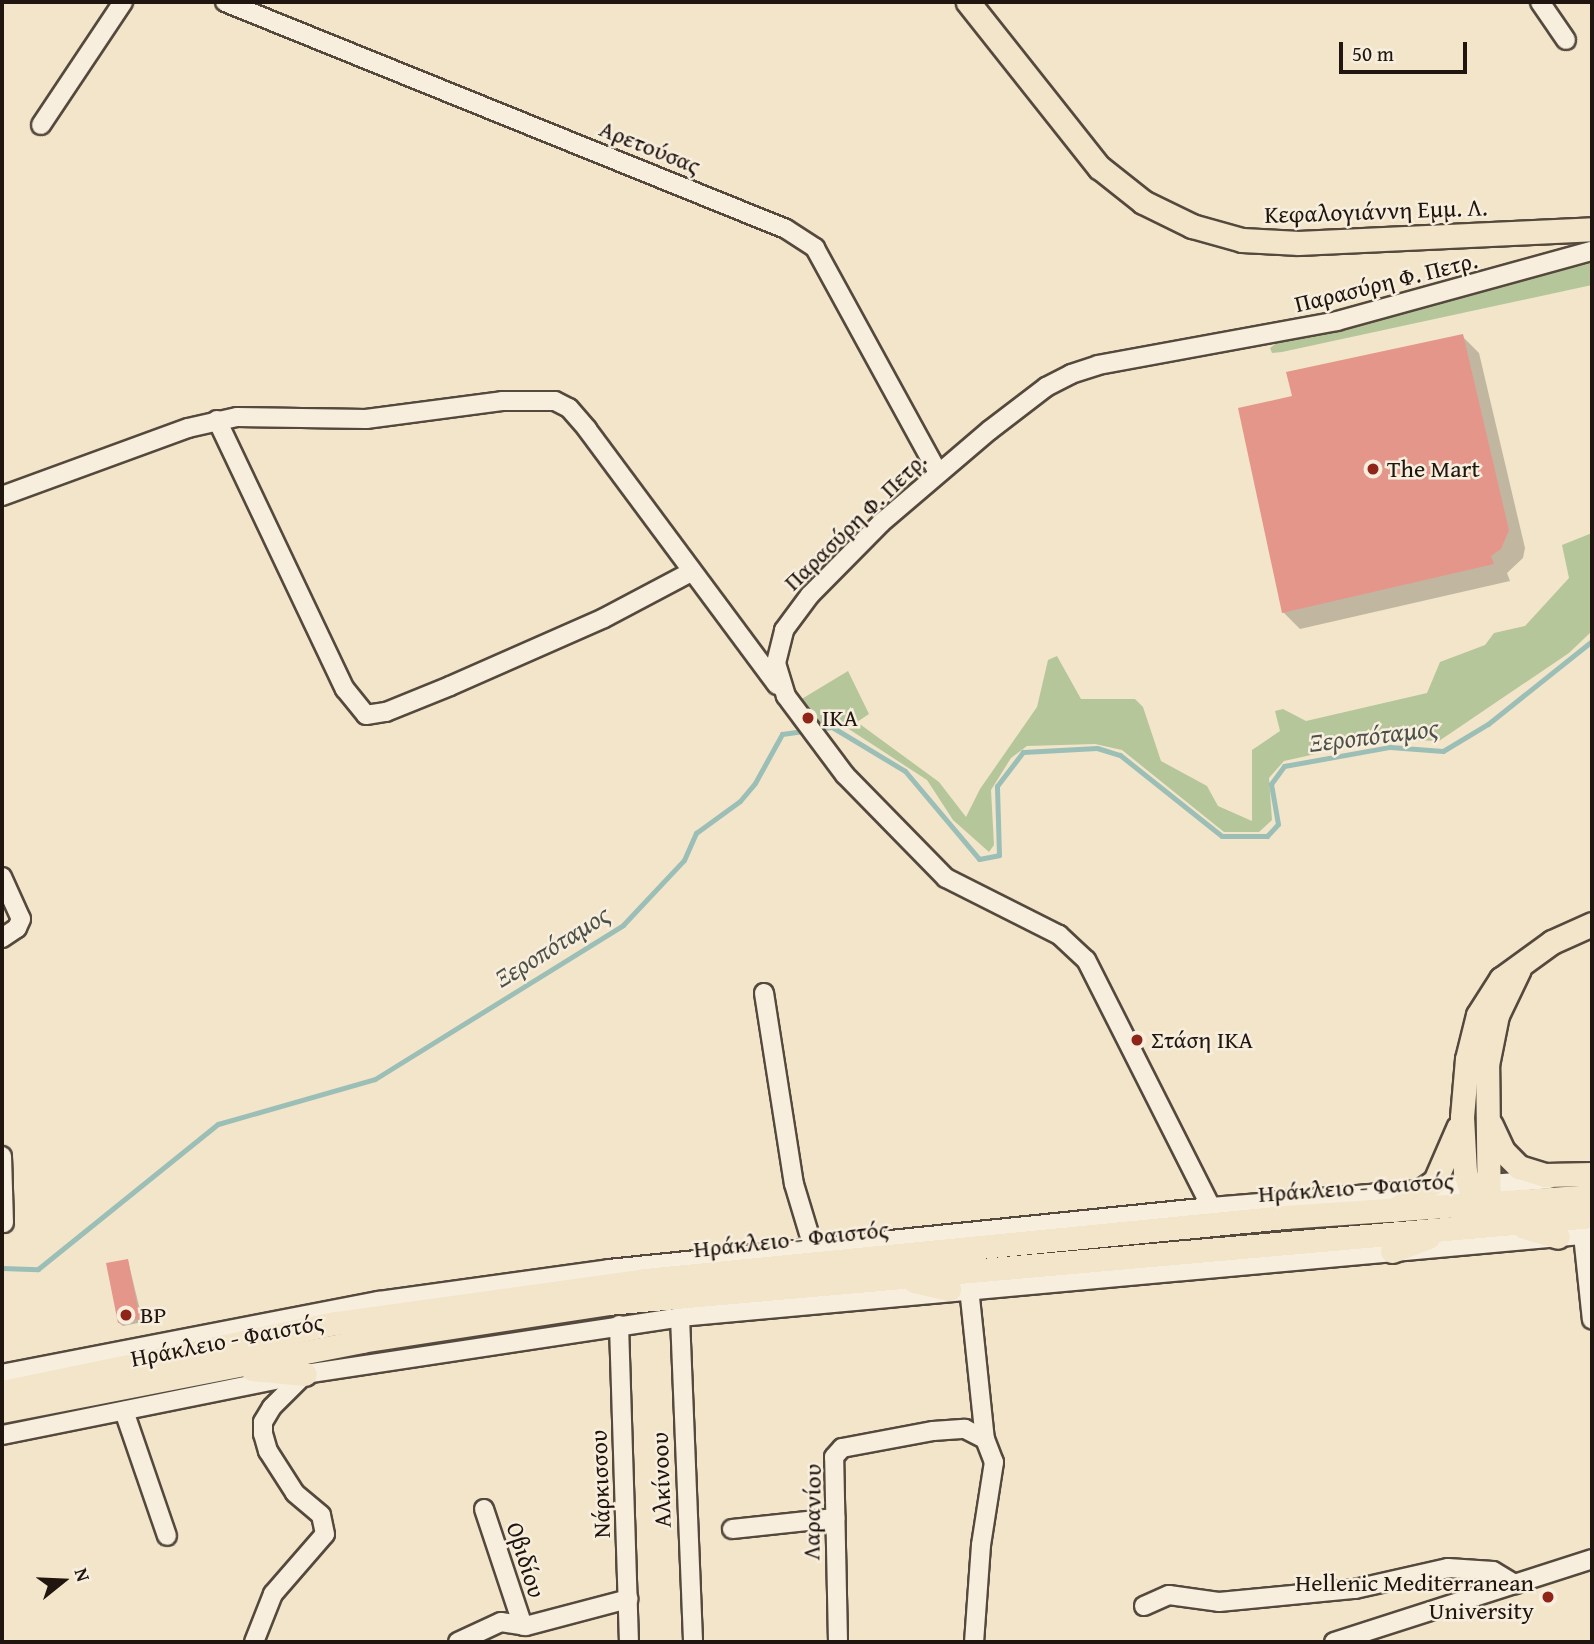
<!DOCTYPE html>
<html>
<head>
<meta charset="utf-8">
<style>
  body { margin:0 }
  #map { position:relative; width:1594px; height:1644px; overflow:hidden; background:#f2e5ca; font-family:"Gentium Book Plus",serif }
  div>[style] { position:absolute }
  .green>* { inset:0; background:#b6c69b }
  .shadow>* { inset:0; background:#0003 }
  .stream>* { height:5px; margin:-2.5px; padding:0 2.5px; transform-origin:2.5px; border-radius:2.5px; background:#9bbfb6 }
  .building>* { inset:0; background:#e5968a }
  .roads { filter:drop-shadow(2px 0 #55493e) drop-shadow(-2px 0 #55493e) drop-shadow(0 2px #55493e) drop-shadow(0 -2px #55493e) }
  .minor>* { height:18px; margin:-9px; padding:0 9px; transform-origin:9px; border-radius:9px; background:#f7eedd }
  .major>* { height:23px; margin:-11.5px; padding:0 11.5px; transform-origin:11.5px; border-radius:11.5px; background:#f2e5ca }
  .dots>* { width:19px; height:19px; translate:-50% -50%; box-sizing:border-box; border:4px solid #f7eedd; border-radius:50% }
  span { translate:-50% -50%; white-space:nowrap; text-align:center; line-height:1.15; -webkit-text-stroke:5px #f7eedd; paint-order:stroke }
  .street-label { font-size:24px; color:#211510 }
  .poi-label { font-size:24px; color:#211510 }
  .left { translate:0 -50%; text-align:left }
  .right { translate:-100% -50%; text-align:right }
  .water-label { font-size:26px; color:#4c504a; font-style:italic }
  .frame { position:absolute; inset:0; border:4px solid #211510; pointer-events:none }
  .north { position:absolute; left:28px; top:1546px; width:70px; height:70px; -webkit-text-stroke:5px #f7eedd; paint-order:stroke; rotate:72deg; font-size:19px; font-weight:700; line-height:28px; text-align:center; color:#211510 }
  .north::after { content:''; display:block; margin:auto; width:24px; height:32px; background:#211510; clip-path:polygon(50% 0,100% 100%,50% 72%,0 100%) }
  .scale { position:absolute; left:1339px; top:42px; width:128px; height:32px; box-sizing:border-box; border:4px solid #211510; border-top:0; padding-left:9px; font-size:21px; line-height:24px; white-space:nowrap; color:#211510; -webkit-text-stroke:5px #f7eedd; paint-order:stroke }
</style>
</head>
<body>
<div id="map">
  <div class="green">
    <div style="clip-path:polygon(1592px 263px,1592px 285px,1282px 352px,1272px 353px,1270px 348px,1279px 341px)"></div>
    <div style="clip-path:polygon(1592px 533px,1592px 631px,1569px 653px,1439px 741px,1383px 739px,1284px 761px,1269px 778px,1272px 820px,1259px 832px,1224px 832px,1122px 750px,1095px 744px,1027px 746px,1011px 758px,991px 790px,994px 845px,989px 852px,953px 820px,927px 780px,838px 722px,812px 723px,800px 700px,848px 671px,869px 714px,857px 722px,939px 782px,966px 817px,980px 789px,1037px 707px,1048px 660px,1057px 656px,1081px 699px,1135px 699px,1143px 707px,1161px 761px,1207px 786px,1218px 806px,1252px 821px,1252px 750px,1280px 731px,1275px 711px,1283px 709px,1306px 721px,1427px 693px,1440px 662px,1485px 645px,1494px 633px,1525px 626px,1569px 578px,1562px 545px)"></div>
  </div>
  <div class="shadow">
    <div style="clip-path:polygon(1462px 336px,1479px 353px,1525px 548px,1523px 558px,1507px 573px,1510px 581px,1300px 629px,1283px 612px,1294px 398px)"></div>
    <div style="clip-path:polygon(128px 1261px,143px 1322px,123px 1326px,119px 1323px)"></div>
  </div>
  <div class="stream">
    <div style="left:2px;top:1268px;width:36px;rotate:2deg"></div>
    <div style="left:38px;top:1269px;width:231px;rotate:-38.9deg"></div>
    <div style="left:218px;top:1124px;width:163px;rotate:-16deg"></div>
    <div style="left:375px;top:1079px;width:292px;rotate:-31.8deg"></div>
    <div style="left:623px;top:925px;width:89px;rotate:-46.8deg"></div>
    <div style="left:684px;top:860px;width:30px;rotate:-66deg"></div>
    <div style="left:696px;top:833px;width:54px;rotate:-36deg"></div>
    <div style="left:740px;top:801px;width:23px;rotate:-50deg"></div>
    <div style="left:755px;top:783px;width:56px;rotate:-61.1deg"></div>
    <div style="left:782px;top:734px;width:50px;rotate:-8deg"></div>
    <div style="left:832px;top:727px;width:85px;rotate:31.1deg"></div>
    <div style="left:905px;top:771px;width:115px;rotate:49.9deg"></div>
    <div style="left:979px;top:859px;width:20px;rotate:-11deg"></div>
    <div style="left:999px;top:855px;width:69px;rotate:-91.7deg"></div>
    <div style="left:997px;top:786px;width:43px;rotate:-52.6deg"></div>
    <div style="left:1023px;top:752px;width:74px;rotate:-3.1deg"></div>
    <div style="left:1097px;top:748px;width:24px;rotate:17deg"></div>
    <div style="left:1120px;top:755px;width:130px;rotate:38.5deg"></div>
    <div style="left:1222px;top:836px;width:45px"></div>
    <div style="left:1267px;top:836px;width:16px;rotate:-47deg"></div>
    <div style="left:1278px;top:824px;width:41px;rotate:-99.9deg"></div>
    <div style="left:1271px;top:784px;width:22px;rotate:-54deg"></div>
    <div style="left:1284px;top:766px;width:108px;rotate:-10.2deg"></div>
    <div style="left:1390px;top:747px;width:53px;rotate:4.3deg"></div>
    <div style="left:1443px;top:751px;width:52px;rotate:-31deg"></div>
    <div style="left:1488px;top:724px;width:133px;rotate:-38.6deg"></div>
  </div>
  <div class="building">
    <div style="clip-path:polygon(1463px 334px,1509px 530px,1501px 549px,1491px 556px,1494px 564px,1282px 613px,1238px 408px,1292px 396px,1286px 372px)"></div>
    <div style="clip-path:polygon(128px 1259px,140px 1319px,118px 1323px,106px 1263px)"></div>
  </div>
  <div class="roads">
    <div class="minor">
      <div style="left:225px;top:2px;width:605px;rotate:22.03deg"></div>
      <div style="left:786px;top:229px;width:35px;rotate:33deg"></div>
      <div style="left:815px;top:248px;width:256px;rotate:61.3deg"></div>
      <div style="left:1540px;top:2px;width:46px;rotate:55.6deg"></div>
      <div style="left:41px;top:125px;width:148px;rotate:-56.3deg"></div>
      <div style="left:217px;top:420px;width:298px;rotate:64.6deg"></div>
      <div style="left:345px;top:689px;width:33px;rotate:51deg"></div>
      <div style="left:366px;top:715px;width:20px;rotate:-9deg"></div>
      <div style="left:386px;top:712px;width:69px;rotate:-22.1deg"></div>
      <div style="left:450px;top:686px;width:168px;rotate:-23.8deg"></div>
      <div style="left:604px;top:618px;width:98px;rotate:-27.9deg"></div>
      <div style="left:2px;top:496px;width:198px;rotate:-20.1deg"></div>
      <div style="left:188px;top:428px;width:50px;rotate:-12.7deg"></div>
      <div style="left:237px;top:417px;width:129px;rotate:0.9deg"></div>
      <div style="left:366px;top:419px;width:137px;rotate:-7.5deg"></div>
      <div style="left:502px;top:401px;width:53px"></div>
      <div style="left:555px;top:401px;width:16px;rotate:27deg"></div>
      <div style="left:569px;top:408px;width:28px;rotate:49deg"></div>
      <div style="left:587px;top:429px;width:319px;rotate:53.4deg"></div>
      <div style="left:2px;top:877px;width:46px;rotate:65.7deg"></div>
      <div style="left:21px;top:919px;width:10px;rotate:114deg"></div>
      <div style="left:17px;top:928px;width:18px;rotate:146deg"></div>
      <div style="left:764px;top:993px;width:193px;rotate:81.1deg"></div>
      <div style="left:794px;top:1184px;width:66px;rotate:73.2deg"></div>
      <div style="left:2px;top:1156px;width:67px;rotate:88.3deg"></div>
      <div style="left:1211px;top:1207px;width:277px;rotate:-116.8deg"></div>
      <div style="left:1086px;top:960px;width:37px;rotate:-137deg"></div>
      <div style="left:1059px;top:935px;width:127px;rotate:-153.2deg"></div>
      <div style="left:946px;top:878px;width:144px;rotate:-134.4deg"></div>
      <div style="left:845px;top:775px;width:99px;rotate:-126.8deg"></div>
      <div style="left:786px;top:696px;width:34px;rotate:-107deg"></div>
      <div style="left:776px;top:663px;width:34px;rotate:-76deg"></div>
      <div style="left:784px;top:630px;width:44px;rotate:-53.4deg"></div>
      <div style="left:810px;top:595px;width:101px;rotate:-45.4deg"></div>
      <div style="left:881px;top:523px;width:143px;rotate:-40.5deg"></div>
      <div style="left:990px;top:430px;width:71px;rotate:-37.5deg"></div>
      <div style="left:1046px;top:387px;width:28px;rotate:-27deg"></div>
      <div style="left:1071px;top:374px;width:28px;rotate:-18deg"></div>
      <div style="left:1098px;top:365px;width:243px;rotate:-10.4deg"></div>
      <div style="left:1337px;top:321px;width:264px;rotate:-15.4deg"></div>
      <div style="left:1583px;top:1235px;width:85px;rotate:84deg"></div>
      <div style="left:969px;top:1288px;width:152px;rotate:84deg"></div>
      <div style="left:985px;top:1439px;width:25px;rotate:69deg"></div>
      <div style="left:994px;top:1462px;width:84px;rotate:98.9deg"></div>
      <div style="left:981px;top:1545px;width:97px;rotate:94.1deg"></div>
      <div style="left:680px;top:1317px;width:325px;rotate:87.7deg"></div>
      <div style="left:619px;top:1325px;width:317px;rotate:88.2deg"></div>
      <div style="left:2px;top:1374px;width:384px;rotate:-11deg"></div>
      <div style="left:379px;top:1301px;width:232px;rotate:-7.9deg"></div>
      <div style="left:609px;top:1269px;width:605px;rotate:-5.88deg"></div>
      <div style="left:1211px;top:1207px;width:339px;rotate:-4.7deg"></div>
      <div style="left:124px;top:1411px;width:132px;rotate:71deg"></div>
      <div style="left:2px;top:1435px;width:309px;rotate:-11.4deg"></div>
      <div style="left:305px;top:1374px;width:379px;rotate:-8.6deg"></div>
      <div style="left:680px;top:1317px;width:916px;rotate:-5.2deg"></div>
      <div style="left:484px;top:1509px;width:123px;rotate:71.6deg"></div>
      <div style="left:732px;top:1529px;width:104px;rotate:-6.1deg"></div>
      <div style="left:1144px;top:1606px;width:27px;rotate:-24deg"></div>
      <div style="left:1169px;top:1595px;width:50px;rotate:8deg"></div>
      <div style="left:1219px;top:1602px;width:137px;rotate:-5.5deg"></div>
      <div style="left:1355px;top:1589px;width:95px;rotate:-12.7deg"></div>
      <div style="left:1448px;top:1568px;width:45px;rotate:3.8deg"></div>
      <div style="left:1493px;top:1571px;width:26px;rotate:31deg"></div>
      <div style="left:254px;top:1642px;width:52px;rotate:-68.4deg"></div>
      <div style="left:273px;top:1594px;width:79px;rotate:-49.1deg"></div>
      <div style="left:325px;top:1534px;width:19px;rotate:-102deg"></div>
      <div style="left:321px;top:1515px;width:34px;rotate:-140deg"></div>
      <div style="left:295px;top:1493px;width:50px;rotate:-122.7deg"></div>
      <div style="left:268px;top:1451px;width:18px;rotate:-106deg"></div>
      <div style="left:263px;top:1434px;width:12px;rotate:-90deg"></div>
      <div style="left:263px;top:1422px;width:17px;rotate:-59deg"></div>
      <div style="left:272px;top:1407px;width:47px;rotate:-45deg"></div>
      <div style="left:458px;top:1642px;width:47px;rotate:-24.9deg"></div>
      <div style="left:501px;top:1622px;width:25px;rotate:9deg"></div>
      <div style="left:526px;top:1626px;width:106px;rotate:-14.8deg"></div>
      <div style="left:838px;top:1642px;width:185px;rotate:-91.2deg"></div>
      <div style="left:834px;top:1457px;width:12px;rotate:-48deg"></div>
      <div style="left:842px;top:1448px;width:93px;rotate:-10.6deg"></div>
      <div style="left:933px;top:1431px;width:32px;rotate:-4deg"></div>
      <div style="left:965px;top:1429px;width:22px;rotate:27deg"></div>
      <div style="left:1334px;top:1642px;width:271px;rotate:-17.8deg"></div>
    </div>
    <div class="major">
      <div style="left:968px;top:2px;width:211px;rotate:51.6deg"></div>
      <div style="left:1099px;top:167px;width:56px;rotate:38.5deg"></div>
      <div style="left:1143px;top:202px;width:55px;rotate:26.1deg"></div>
      <div style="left:1192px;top:226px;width:52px;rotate:15.6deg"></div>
      <div style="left:1242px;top:240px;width:57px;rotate:3deg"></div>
      <div style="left:1299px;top:243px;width:293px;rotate:-2.7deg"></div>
      <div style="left:1491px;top:1125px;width:29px;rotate:65deg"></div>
      <div style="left:1503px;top:1151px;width:23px;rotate:45deg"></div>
      <div style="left:1519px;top:1167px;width:27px;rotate:17deg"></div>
      <div style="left:1545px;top:1175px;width:47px;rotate:-1.2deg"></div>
      <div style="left:1394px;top:1210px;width:50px;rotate:-35.3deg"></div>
      <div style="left:1435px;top:1181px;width:58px;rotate:-66.5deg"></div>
      <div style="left:1479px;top:1217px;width:47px;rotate:-107.3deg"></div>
      <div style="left:1465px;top:1172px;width:55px;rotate:-93.1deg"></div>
      <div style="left:1462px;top:1117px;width:58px;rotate:-85.1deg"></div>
      <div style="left:1467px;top:1059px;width:45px;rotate:-76deg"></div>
      <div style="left:1478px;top:1015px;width:43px;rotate:-57.4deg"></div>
      <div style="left:1501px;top:979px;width:63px;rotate:-36deg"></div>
      <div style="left:1552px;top:942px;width:44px;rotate:-24.2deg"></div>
      <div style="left:1489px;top:1218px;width:153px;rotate:-90.7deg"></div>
      <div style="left:1487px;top:1065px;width:51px;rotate:-78.7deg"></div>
      <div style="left:1497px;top:1015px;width:51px;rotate:-64.4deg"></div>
      <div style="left:1524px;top:1227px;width:35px;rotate:16deg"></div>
      <div style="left:1392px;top:1251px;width:39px;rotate:-21deg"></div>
      <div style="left:914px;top:1281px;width:36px;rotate:13deg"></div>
      <div style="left:252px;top:1369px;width:53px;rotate:5.4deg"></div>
      <div style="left:2px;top:1392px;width:341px;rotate:-11.7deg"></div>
      <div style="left:336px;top:1323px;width:312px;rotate:-7.9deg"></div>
      <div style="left:645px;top:1280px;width:643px;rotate:-5.62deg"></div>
      <div style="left:1285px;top:1217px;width:308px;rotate:-3.9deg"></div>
      <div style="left:2px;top:1411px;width:366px;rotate:-11deg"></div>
      <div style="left:361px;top:1341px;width:250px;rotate:-8.7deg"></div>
      <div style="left:608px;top:1303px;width:988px;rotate:-5.05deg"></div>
    </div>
  </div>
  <div class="dots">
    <div style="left:1373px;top:469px;background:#8f2418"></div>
    <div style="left:808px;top:718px;background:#8f2418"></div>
    <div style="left:1137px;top:1040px;background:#8f2418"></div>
    <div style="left:126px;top:1315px;background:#8f2418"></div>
    <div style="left:1548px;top:1597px;background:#8f2418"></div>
  </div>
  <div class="street-label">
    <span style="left:650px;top:147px;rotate:22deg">Αρετούσας</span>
    <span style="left:1376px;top:211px;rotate:-2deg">Κεφαλογιάννη Εμμ. Λ.</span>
    <span style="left:1386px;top:282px;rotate:-14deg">Παρασύρη Φ. Πετρ.</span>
    <span style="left:855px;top:521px;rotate:-44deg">Παρασύρη Φ. Πετρ.</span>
    <span style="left:1356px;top:1187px;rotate:-4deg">Ηράκλειο - Φαιστός</span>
    <span style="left:791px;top:1239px;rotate:-6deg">Ηράκλειο - Φαιστός</span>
    <span style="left:227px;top:1340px;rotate:-11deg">Ηράκλειο - Φαιστός</span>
    <span style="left:661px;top:1480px;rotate:-92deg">Αλκίνοου</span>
    <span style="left:600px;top:1484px;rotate:-92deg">Νάρκισσου</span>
    <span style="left:812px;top:1512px;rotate:-89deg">Λαρανίου</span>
    <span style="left:526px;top:1560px;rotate:72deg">Οβιδίου</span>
  </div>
  <div class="poi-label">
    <span class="left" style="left:1387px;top:469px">The Mart</span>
    <span class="left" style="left:822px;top:718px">IKA</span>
    <span class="left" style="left:1151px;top:1040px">Στάση ΙΚΑ</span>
    <span class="left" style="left:140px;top:1315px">BP</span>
    <span class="right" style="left:1534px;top:1597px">Hellenic Mediterranean<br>University</span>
  </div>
  <div class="water-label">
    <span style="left:1374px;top:735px;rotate:-7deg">Ξεροπόταμος</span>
    <span style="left:552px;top:946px;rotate:-32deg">Ξεροπόταμος</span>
  </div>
  <div class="frame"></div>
  <div class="north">N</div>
  <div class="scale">50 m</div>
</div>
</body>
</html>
